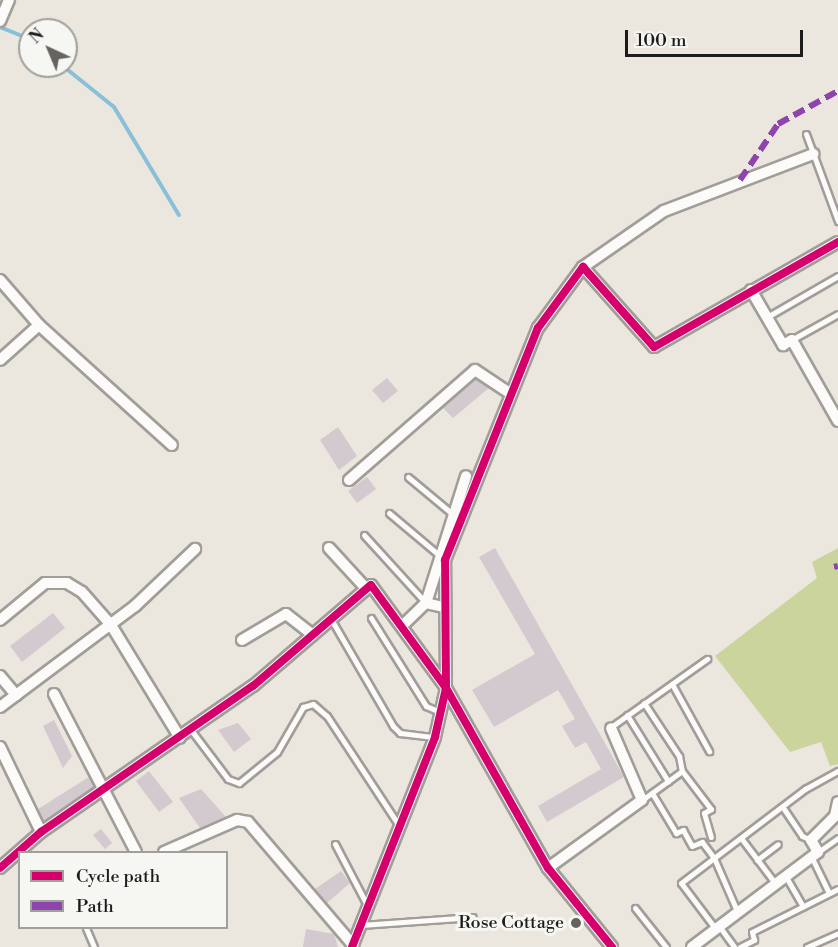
<!DOCTYPE html>
<html>
<head>
<meta charset="utf-8">
<style>
  body { margin:0 }
  #map { position:relative; width:838px; height:947px; overflow:hidden; background:#ebe7de; font-family:"Libre Bodoni",serif }
  div>[style] { position:absolute }
  .green>* { inset:0; background:#ccd49d }
  .stream>* { height:4px; margin:-2px; padding:0 2px; transform-origin:2px; border-radius:2px; background:#88c0da }
  .building>* { inset:0; background:#d2cacf }
  .roads { filter:drop-shadow(2px 0 #a19e99) drop-shadow(-2px 0 #a19e99) drop-shadow(0 2px #a19e99) drop-shadow(0 -2px #a19e99) }
  .lane>* { height:5px; margin:-2.5px; padding:0 2.5px; transform-origin:2.5px; border-radius:2.5px; background:#fcfbfa }
  .street>* { height:10px; margin:-5px; padding:0 5px; transform-origin:5px; border-radius:5px; background:#fcfbfa }
  .quiet>* { height:6px; margin-top:-3px; transform-origin:0; background:repeating-linear-gradient(90deg,#8e44ad 0 12px,transparent 0 18px) }
  .cycleway>* { height:8px; margin:-4px; padding:0 4px; transform-origin:4px; border-radius:4px; background:#d6006c }
  .dots>* { width:16px; height:16px; translate:-50% -50%; box-sizing:border-box; border:3px solid #f6f6f2; border-radius:50% }
  span { translate:-50% -50%; white-space:nowrap; text-align:center; line-height:1.15; -webkit-text-stroke:6px #f6f6f2; paint-order:stroke }
  .poi-label { font-size:18px; color:#1c1c1c }
  .right { translate:-100% -50%; text-align:right }
  .legend { position:absolute; left:18px; top:851px; width:210px; height:78px; box-sizing:border-box; background:#f6f6f2; border:2px solid #9f9f9c; margin:0; padding:8px 10px; list-style:none; font-size:18px; color:#1c1c1c }
  .legend li { display:flex; align-items:center; gap:12px; height:30px }
  .legend b { width:30px; border:2px solid #9f9f9c }
  .north { position:absolute; left:18px; top:18px; width:60px; height:60px; box-sizing:border-box; background:#f6f6f2; border:2px solid #9f9f9c; border-radius:50%; rotate:316deg; font-size:16px; font-weight:700; line-height:24px; text-align:center; color:#1c1c1c }
  .north::after { content:''; display:block; margin:auto; width:21px; height:27px; background:#646360; clip-path:polygon(50% 0,100% 100%,50% 72%,0 100%) }
  .scale { position:absolute; left:625px; top:30px; width:178px; height:27px; box-sizing:border-box; border:3px solid #1c1c1c; border-top:0; padding-left:8px; font-size:18px; line-height:21px; white-space:nowrap; color:#1c1c1c; -webkit-text-stroke:4px #f6f6f2; paint-order:stroke }
</style>
</head>
<body>
<div id="map">
  <div class="green">
    <div style="clip-path:polygon(838px 548px,838px 764px,830px 766px,821px 742px,790px 752px,715px 656px,817px 578px,812px 562px)"></div>
  </div>
  <div class="stream">
    <div style="left:0;top:27px;width:32px;rotate:22deg"></div>
    <div style="left:63px;top:66px;width:65px;rotate:38.8deg"></div>
    <div style="left:114px;top:107px;width:126px;rotate:59deg"></div>
  </div>
  <div class="building">
    <div style="clip-path:polygon(387px 378px,398px 391px,383px 403px,372px 390px)"></div>
    <div style="clip-path:polygon(476px 379px,489px 388px,453px 418px,443px 408px)"></div>
    <div style="clip-path:polygon(338px 427px,357px 456px,339px 470px,320px 440px)"></div>
    <div style="clip-path:polygon(367px 477px,376px 489px,357px 503px,348px 491px)"></div>
    <div style="clip-path:polygon(495px 548px,624px 777px,547px 822px,538px 806px,601px 769px,586px 742px,575px 748px,562px 726px,575px 719px,558px 690px,494px 727px,472px 690px,535px 654px,479px 557px)"></div>
    <div style="clip-path:polygon(53px 613px,65px 628px,22px 662px,10px 646px)"></div>
    <div style="clip-path:polygon(54px 720px,72px 756px,63px 768px,43px 726px)"></div>
    <div style="clip-path:polygon(238px 723px,251px 739px,234px 752px,218px 730px)"></div>
    <div style="clip-path:polygon(149px 771px,173px 802px,159px 812px,136px 781px)"></div>
    <div style="clip-path:polygon(89px 777px,94px 787px,44px 821px,38px 809px)"></div>
    <div style="clip-path:polygon(201px 789px,226px 817px,200px 828px,179px 798px)"></div>
    <div style="clip-path:polygon(101px 829px,112px 843px,105px 849px,93px 835px)"></div>
    <div style="clip-path:polygon(341px 871px,350px 883px,327px 903px,315px 889px)"></div>
    <div style="clip-path:polygon(306px 929px,334px 934px,338px 947px,303px 947px)"></div>
  </div>
  <div class="roads">
    <div class="lane">
      <div style="left:806px;top:134px;width:93px;rotate:69.8deg"></div>
      <div style="left:767px;top:317px;width:82px;rotate:-30deg"></div>
      <div style="left:793px;top:339px;width:51px;rotate:-29.1deg"></div>
      <div style="left:408px;top:477px;width:61px;rotate:39.7deg"></div>
      <div style="left:389px;top:513px;width:67px;rotate:40.1deg"></div>
      <div style="left:364px;top:535px;width:91px;rotate:47.7deg"></div>
      <div style="left:371px;top:618px;width:104px;rotate:58deg"></div>
      <div style="left:426px;top:706px;width:15px;rotate:23deg"></div>
      <div style="left:331px;top:619px;width:124px;rotate:59.9deg"></div>
      <div style="left:393px;top:726px;width:10px;rotate:45deg"></div>
      <div style="left:400px;top:733px;width:34px;rotate:7deg"></div>
      <div style="left:672px;top:684px;width:77px;rotate:61.1deg"></div>
      <div style="left:644px;top:703px;width:64px;rotate:56.6deg"></div>
      <div style="left:679px;top:756px;width:15px;rotate:79deg"></div>
      <div style="left:682px;top:771px;width:48px;rotate:52.7deg"></div>
      <div style="left:711px;top:809px;width:8px;rotate:150deg"></div>
      <div style="left:704px;top:813px;width:25px;rotate:74deg"></div>
      <div style="left:627px;top:715px;width:78px;rotate:58.2deg"></div>
      <div style="left:611px;top:727px;width:118px;rotate:-35.3deg"></div>
      <div style="left:191px;top:730px;width:61px;rotate:52.9deg"></div>
      <div style="left:228px;top:779px;width:12px;rotate:20deg"></div>
      <div style="left:239px;top:783px;width:49px;rotate:-39.2deg"></div>
      <div style="left:277px;top:752px;width:52px;rotate:-60deg"></div>
      <div style="left:303px;top:707px;width:10px;rotate:-17deg"></div>
      <div style="left:313px;top:704px;width:18px;rotate:41deg"></div>
      <div style="left:327px;top:716px;width:133px;rotate:56.7deg"></div>
      <div style="left:652px;top:793px;width:47px;rotate:59deg"></div>
      <div style="left:676px;top:833px;width:8px;rotate:-23deg"></div>
      <div style="left:683px;top:830px;width:18px;rotate:61deg"></div>
      <div style="left:692px;top:846px;width:11px;rotate:-22deg"></div>
      <div style="left:702px;top:842px;width:20px;rotate:53deg"></div>
      <div style="left:714px;top:858px;width:58px;rotate:66.5deg"></div>
      <div style="left:642px;top:800px;width:49px;rotate:-35.9deg"></div>
      <div style="left:784px;top:809px;width:32px;rotate:56deg"></div>
      <div style="left:802px;top:836px;width:10px;rotate:24deg"></div>
      <div style="left:741px;top:838px;width:56px;rotate:52.9deg"></div>
      <div style="left:335px;top:844px;width:69px;rotate:62.3deg"></div>
      <div style="left:818px;top:852px;width:24px;rotate:-35deg"></div>
      <div style="left:811px;top:856px;width:41px;rotate:64.1deg"></div>
      <div style="left:757px;top:860px;width:26px;rotate:-37deg"></div>
      <div style="left:786px;top:877px;width:34px;rotate:60deg"></div>
      <div style="left:635px;top:908px;width:50px;rotate:51.5deg"></div>
      <div style="left:361px;top:925px;width:112px;rotate:-4.1deg"></div>
      <div style="left:719px;top:926px;width:26px;rotate:54deg"></div>
      <div style="left:86px;top:928px;width:21px;rotate:67deg"></div>
      <div style="left:715px;top:928px;width:56px;rotate:-127.1deg"></div>
      <div style="left:681px;top:883px;width:156px;rotate:-37.2deg"></div>
      <div style="left:805px;top:789px;width:38px;rotate:-29deg"></div>
      <div style="left:740px;top:947px;width:16px;rotate:-27deg"></div>
      <div style="left:754px;top:940px;width:8px;rotate:-104deg"></div>
      <div style="left:752px;top:932px;width:96px;rotate:-26.6deg"></div>
      <div style="left:807px;top:947px;width:34px;rotate:-24deg"></div>
    </div>
    <div class="street">
      <div style="left:0;top:21px;width:23px;rotate:-67deg"></div>
      <div style="left:583px;top:267px;width:98px;rotate:-34.7deg"></div>
      <div style="left:664px;top:211px;width:160px;rotate:-20.9deg"></div>
      <div style="left:0;top:280px;width:60px;rotate:49.1deg"></div>
      <div style="left:39px;top:325px;width:52px;rotate:138.1deg"></div>
      <div style="left:751px;top:290px;width:64px;rotate:59.8deg"></div>
      <div style="left:783px;top:345px;width:10px;rotate:-29deg"></div>
      <div style="left:792px;top:340px;width:93px;rotate:60.4deg"></div>
      <div style="left:39px;top:325px;width:179px;rotate:42.1deg"></div>
      <div style="left:349px;top:480px;width:167px;rotate:-41.1deg"></div>
      <div style="left:475px;top:370px;width:43px;rotate:33.7deg"></div>
      <div style="left:329px;top:548px;width:52px;rotate:47.4deg"></div>
      <div style="left:443px;top:607px;width:17px;rotate:-167deg"></div>
      <div style="left:426px;top:603px;width:133px;rotate:-72.5deg"></div>
      <div style="left:0;top:620px;width:58px;rotate:-39.4deg"></div>
      <div style="left:45px;top:583px;width:22px"></div>
      <div style="left:67px;top:583px;width:17px;rotate:31deg"></div>
      <div style="left:82px;top:592px;width:44px;rotate:48.7deg"></div>
      <div style="left:111px;top:625px;width:132px;rotate:58.6deg"></div>
      <div style="left:403px;top:625px;width:32px;rotate:-44deg"></div>
      <div style="left:242px;top:640px;width:51px;rotate:-30.6deg"></div>
      <div style="left:286px;top:614px;width:34px;rotate:38deg"></div>
      <div style="left:0;top:676px;width:25px;rotate:50deg"></div>
      <div style="left:16px;top:695px;width:20px;rotate:143deg"></div>
      <div style="left:54px;top:694px;width:178px;rotate:62.6deg"></div>
      <div style="left:16px;top:695px;width:149px;rotate:-36.8deg"></div>
      <div style="left:135px;top:606px;width:83px;rotate:-43.5deg"></div>
      <div style="left:0;top:747px;width:94px;rotate:64.2deg"></div>
      <div style="left:164px;top:852px;width:80px;rotate:-23.7deg"></div>
      <div style="left:237px;top:820px;width:11px;rotate:10deg"></div>
      <div style="left:248px;top:822px;width:162px;rotate:49.5deg"></div>
      <div style="left:0;top:868px;width:55px;rotate:-41.3deg"></div>
      <div style="left:41px;top:832px;width:257px;rotate:-34.6deg"></div>
      <div style="left:253px;top:686px;width:155px;rotate:-40.6deg"></div>
      <div style="left:371px;top:585px;width:127px;rotate:53.9deg"></div>
      <div style="left:446px;top:688px;width:207px;rotate:60.5deg"></div>
      <div style="left:548px;top:868px;width:102px;rotate:51deg"></div>
      <div style="left:548px;top:868px;width:116px;rotate:-35.9deg"></div>
      <div style="left:642px;top:800px;width:78px;rotate:-113.3deg"></div>
      <div style="left:352px;top:947px;width:226px;rotate:-68.4deg"></div>
      <div style="left:435px;top:737px;width:50px;rotate:-77.3deg"></div>
      <div style="left:446px;top:688px;width:128px;rotate:-90.4deg"></div>
      <div style="left:445px;top:560px;width:250px;rotate:-68.2deg"></div>
      <div style="left:538px;top:328px;width:76px;rotate:-53.6deg"></div>
      <div style="left:583px;top:267px;width:107px;rotate:48.4deg"></div>
      <div style="left:654px;top:347px;width:212px;rotate:-29.7deg"></div>
      <div style="left:692px;top:947px;width:158px;rotate:-37deg"></div>
      <div style="left:818px;top:852px;width:14px;rotate:-120deg"></div>
      <div style="left:811px;top:840px;width:34px;rotate:-45deg"></div>
      <div style="left:835px;top:816px;width:14px;rotate:-78deg"></div>
    </div>
  </div>
  <div class="quiet">
    <div style="left:740px;top:180px;width:68px;rotate:-55.8deg"></div>
    <div style="left:778px;top:124px;width:68px;rotate:-28.8deg"></div>
    <div style="left:834px;top:567px;width:4px;rotate:-14deg"></div>
  </div>
  <div class="cycleway">
    <div style="left:0;top:868px;width:55px;rotate:-41.3deg"></div>
    <div style="left:41px;top:832px;width:257px;rotate:-34.6deg"></div>
    <div style="left:253px;top:686px;width:155px;rotate:-40.6deg"></div>
    <div style="left:371px;top:585px;width:127px;rotate:53.9deg"></div>
    <div style="left:446px;top:688px;width:207px;rotate:60.5deg"></div>
    <div style="left:548px;top:868px;width:102px;rotate:51deg"></div>
    <div style="left:352px;top:947px;width:226px;rotate:-68.4deg"></div>
    <div style="left:435px;top:737px;width:50px;rotate:-77.3deg"></div>
    <div style="left:446px;top:688px;width:128px;rotate:-90.4deg"></div>
    <div style="left:445px;top:560px;width:250px;rotate:-68.2deg"></div>
    <div style="left:538px;top:328px;width:76px;rotate:-53.6deg"></div>
    <div style="left:583px;top:267px;width:107px;rotate:48.4deg"></div>
    <div style="left:654px;top:347px;width:212px;rotate:-29.7deg"></div>
  </div>
  <div class="dots">
    <div style="left:576px;top:923px;background:#646360"></div>
  </div>
  <div class="poi-label">
    <span class="right" style="left:564px;top:923px">Rose Cottage</span>
  </div>
  <ul class="legend">
  <li><b style="height:8px;background:#d6006c"></b>Cycle path</li>
  <li><b style="height:8px;background:#8e44ad"></b>Path</li>
  </ul>
  <div class="north">N</div>
  <div class="scale">100 m</div>
</div>
</body>
</html>
